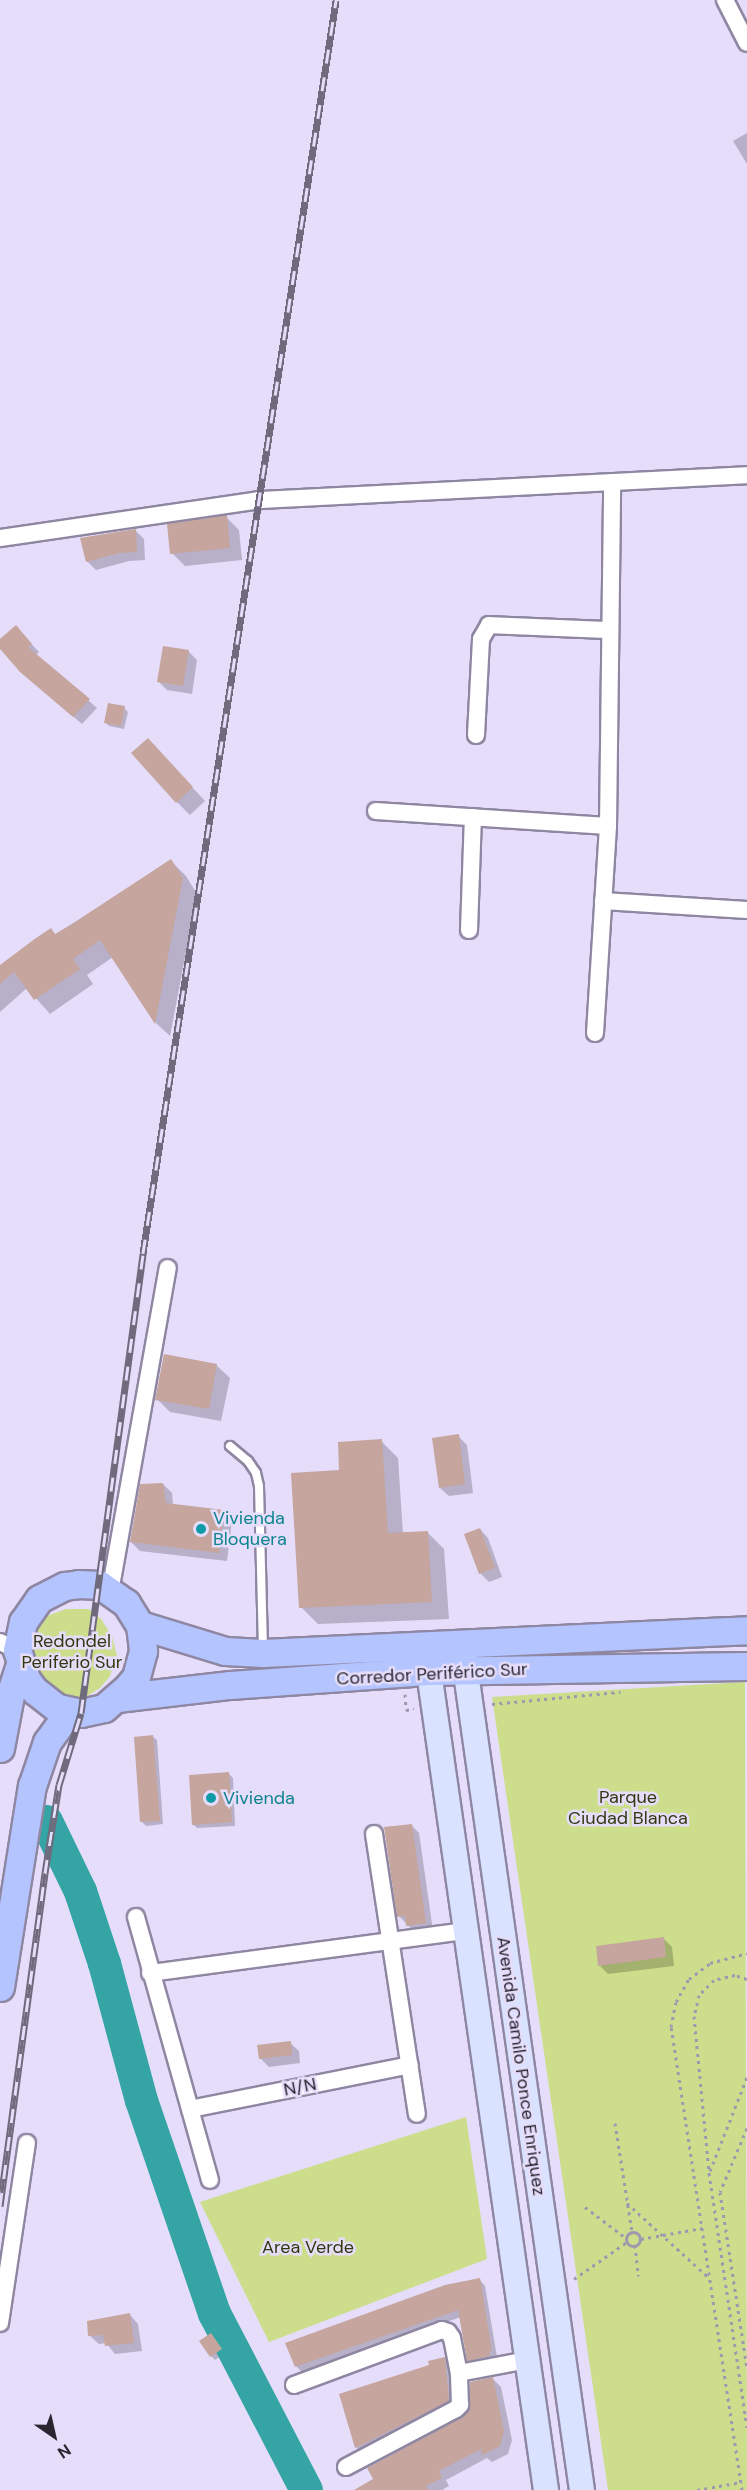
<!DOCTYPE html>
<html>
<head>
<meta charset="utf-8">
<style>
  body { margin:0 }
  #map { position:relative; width:747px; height:2490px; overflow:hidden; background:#e5ddfa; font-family:"DM Sans",sans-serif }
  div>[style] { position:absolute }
  .green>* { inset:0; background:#ccde8b }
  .shadow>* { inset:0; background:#0003 }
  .river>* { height:33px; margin:-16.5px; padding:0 16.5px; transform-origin:16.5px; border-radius:16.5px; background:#35a4a5 }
  .building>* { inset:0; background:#c5a59d }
  .path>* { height:3px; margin-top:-1.5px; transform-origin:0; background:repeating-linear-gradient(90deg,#9f98af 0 3px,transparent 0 7.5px) }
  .path>.ring { margin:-1.5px; padding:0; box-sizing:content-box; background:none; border:3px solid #9f98af; border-radius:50% }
  .roads { filter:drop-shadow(2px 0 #8f87a2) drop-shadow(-2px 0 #8f87a2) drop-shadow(0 2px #8f87a2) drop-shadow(0 -2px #8f87a2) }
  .service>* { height:8px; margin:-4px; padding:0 4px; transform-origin:4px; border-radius:4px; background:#fff }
  .minor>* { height:16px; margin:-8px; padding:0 8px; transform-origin:8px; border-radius:8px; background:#fff }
  .secondary>* { height:24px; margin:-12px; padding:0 12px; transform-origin:12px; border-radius:12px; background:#d9e2ff }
  .primary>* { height:27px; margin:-13.5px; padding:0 13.5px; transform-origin:13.5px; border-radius:13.5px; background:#b3c4fe }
  .rail>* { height:7px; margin-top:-3.5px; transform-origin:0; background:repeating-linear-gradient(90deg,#e5ddfa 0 14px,#6f6a7c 0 28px); box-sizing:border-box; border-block:2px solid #6f6a7c }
  .dots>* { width:16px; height:16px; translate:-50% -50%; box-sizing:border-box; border:3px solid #e5ddfa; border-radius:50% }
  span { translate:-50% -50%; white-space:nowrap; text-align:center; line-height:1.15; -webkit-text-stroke:5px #e5ddfa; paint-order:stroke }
  .culture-label { font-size:18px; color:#0d838f }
  .left { translate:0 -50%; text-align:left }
  .park-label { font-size:18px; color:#313810 }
  .street-label { font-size:18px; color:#292631 }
  .north { position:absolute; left:24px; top:2406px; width:60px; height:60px; -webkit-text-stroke:4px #e5ddfa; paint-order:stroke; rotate:146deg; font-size:16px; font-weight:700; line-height:24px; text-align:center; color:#292631 }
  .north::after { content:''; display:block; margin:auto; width:21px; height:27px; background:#292631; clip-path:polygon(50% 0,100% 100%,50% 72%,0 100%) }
</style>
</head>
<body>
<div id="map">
  <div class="green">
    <div style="clip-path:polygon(66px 1609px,89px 1609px,101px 1619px,112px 1636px,117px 1656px,110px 1676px,100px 1688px,85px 1697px,71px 1700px,59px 1698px,33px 1672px,28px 1649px,34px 1629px,47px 1616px)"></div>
    <div style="clip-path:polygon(745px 1682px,747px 2490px,608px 2490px,492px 1697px)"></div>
    <div style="clip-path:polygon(466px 2117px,487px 2259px,269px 2342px,200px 2202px)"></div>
  </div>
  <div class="shadow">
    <div style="clip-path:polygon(747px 133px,747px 164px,733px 141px)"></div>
    <div style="clip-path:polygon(226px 517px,239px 530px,242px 560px,185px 566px,172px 553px)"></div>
    <div style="clip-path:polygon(135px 530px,144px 539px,145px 560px,129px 561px,96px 570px,87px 561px)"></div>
    <div style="clip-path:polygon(24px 636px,39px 652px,36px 655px,97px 708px,82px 724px,21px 671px,0 646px,0 641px)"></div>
    <div style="clip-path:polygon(188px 651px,197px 660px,192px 694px,167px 690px,159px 682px)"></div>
    <div style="clip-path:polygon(124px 708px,128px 712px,124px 729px,109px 726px,105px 722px)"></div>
    <div style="clip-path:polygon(160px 753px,205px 801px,190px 815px,177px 802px)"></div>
    <div style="clip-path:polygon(171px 861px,186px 876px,197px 894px,170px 1036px,156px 1023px,113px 957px,87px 975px,93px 984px,50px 1014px,27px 988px,0 1012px,0 970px)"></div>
    <div style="clip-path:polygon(216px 1365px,230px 1378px,221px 1421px,170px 1412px,157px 1399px)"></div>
    <div style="clip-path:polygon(458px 1436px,467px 1445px,473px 1493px,449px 1496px,440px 1488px)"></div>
    <div style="clip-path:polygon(381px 1441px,398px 1458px,403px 1534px,427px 1532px,444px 1549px,449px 1619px,318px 1624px,301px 1607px,341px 1471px)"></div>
    <div style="clip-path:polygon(163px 1484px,172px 1493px,173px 1505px,223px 1511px,232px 1520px,227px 1561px,140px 1551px,131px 1542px)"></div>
    <div style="clip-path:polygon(480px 1529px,488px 1538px,502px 1577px,489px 1582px,480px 1573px)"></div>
    <div style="clip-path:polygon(153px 1737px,157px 1740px,163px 1824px,146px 1826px,142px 1822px)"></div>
    <div style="clip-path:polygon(229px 1774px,233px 1778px,235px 1826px,197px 1828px,193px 1824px)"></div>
    <div style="clip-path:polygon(411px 1825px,419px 1833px,433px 1931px,415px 1933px,399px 1916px)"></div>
    <div style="clip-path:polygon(663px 1938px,672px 1947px,674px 1966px,608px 1974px,600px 1966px)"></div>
    <div style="clip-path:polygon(290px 2043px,299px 2051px,300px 2063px,269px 2067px,260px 2058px)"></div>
    <div style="clip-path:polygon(479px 2279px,485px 2286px,497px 2357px,494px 2358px,495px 2362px,475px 2366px,469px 2360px,461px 2317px,302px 2372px,296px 2366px)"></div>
    <div style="clip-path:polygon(130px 2315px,138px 2324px,142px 2351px,115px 2354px,106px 2343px,99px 2344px,90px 2336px)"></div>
    <div style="clip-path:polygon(214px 2338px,225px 2353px,215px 2360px,211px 2356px)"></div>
    <div style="clip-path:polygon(445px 2358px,451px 2365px,455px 2407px,363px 2454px,356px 2447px)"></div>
    <div style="clip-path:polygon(493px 2379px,501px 2387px,512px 2440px,508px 2454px,492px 2462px,487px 2458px,446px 2480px,449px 2486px,442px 2490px,371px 2490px,462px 2419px)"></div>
  </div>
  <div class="river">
    <div style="left:46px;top:1821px;width:78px;rotate:64.1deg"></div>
    <div style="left:80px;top:1891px;width:76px;rotate:71.6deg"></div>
    <div style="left:104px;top:1963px;width:142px;rotate:74.9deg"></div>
    <div style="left:141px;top:2100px;width:225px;rotate:71.1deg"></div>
    <div style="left:214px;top:2313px;width:199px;rotate:62.5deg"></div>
  </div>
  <div class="building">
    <div style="clip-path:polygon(227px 515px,230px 548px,170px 554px,167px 524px)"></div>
    <div style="clip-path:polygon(136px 529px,137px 552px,119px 553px,86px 562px,80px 538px)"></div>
    <div style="clip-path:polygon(16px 625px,32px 644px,28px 647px,90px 699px,73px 717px,20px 672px,0 649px,0 639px)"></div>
    <div style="clip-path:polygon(163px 646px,189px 650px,183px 686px,157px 682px)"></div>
    <div style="clip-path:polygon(108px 703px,125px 706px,121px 726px,104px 723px)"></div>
    <div style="clip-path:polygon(148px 738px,193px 787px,176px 803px,131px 753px)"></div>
    <div style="clip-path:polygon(171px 859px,183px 878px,155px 1024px,100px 940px,73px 959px,80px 969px,34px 1000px,14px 972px,0 984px,0 965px,36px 938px,51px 928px,55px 934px,72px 924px)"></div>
    <div style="clip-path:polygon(164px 1354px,217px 1364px,209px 1409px,155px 1400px)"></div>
    <div style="clip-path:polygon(459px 1434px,465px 1484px,439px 1488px,432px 1438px)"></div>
    <div style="clip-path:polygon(382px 1439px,388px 1533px,428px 1531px,432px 1602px,299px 1608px,291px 1473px,339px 1470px,338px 1442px)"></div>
    <div style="clip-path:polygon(163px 1483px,166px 1503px,224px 1510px,219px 1553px,130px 1542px,140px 1484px)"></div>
    <div style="clip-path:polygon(480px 1528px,495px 1568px,479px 1574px,464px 1534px)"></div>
    <div style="clip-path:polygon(153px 1735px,160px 1821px,140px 1822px,134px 1737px)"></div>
    <div style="clip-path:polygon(229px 1772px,232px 1822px,192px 1825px,189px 1775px)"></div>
    <div style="clip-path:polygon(412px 1824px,426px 1923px,406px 1926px,405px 1916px,397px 1917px,384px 1827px)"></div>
    <div style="clip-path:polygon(664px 1937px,666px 1957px,598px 1966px,596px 1946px)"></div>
    <div style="clip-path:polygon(291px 2041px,292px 2055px,259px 2059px,257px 2045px)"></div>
    <div style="clip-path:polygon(480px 2278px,492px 2351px,489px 2352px,490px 2356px,467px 2361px,458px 2310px,295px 2367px,285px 2343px,445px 2285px)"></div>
    <div style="clip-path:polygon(130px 2313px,134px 2343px,105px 2346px,103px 2335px,88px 2336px,87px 2321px)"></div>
    <div style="clip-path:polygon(211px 2333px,222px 2349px,210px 2357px,199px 2341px)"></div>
    <div style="clip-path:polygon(445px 2357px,449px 2401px,355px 2448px,339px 2394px,429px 2365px,428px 2361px)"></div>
    <div style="clip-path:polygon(493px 2377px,504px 2431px,500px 2446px,482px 2455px,481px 2449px,439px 2471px,442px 2478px,426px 2486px,428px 2490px,354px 2490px,373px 2479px,367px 2468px,463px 2417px,470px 2408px,470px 2382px)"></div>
  </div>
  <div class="path">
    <div style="left:405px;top:1694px;width:16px;rotate:86deg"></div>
    <div style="left:406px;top:1710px;width:8px;rotate:-7deg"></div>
    <div style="left:492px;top:1704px;width:129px;rotate:-5.4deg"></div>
    <div style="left:747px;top:1979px;width:13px;rotate:-162deg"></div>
    <div style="left:735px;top:1975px;width:22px;rotate:167deg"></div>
    <div style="left:714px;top:1980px;width:21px;rotate:135deg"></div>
    <div style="left:699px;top:1995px;width:22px;rotate:103deg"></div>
    <div style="left:694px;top:2016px;width:158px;rotate:84.5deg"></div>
    <div style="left:709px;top:2173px;width:257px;rotate:81.5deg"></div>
    <div style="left:615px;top:2123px;width:110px;rotate:81.1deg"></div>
    <div style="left:747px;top:2128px;width:69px;rotate:112.9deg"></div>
    <div style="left:720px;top:2192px;width:179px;rotate:81.3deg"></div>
    <div style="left:710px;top:2171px;width:101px;rotate:-68.5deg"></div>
    <div style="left:627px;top:2203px;width:110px;rotate:42.4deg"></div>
    <div style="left:585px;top:2207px;width:51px;rotate:37.1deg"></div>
    <div class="ring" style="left:626px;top:2232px;width:11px;height:11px"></div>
    <div style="left:641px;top:2239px;width:62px;rotate:-10.2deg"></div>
    <div style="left:635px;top:2245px;width:31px;rotate:84deg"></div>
    <div style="left:574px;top:2279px;width:65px;rotate:-34.9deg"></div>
    <div style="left:697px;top:2490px;width:45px;rotate:-10.3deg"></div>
    <div style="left:742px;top:2490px;width:468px;rotate:-98.7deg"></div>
    <div style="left:671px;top:2027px;width:25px;rotate:-79deg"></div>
    <div style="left:676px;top:2002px;width:26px;rotate:-61deg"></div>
    <div style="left:689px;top:1979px;width:26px;rotate:-37deg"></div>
    <div style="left:710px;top:1963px;width:38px;rotate:-15deg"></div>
  </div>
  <div class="roads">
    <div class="service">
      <div style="left:230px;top:1446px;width:23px;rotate:40deg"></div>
      <div style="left:248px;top:1461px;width:14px;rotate:56deg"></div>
      <div style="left:256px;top:1473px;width:13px;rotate:77deg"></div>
      <div style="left:259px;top:1486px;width:163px;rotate:88.6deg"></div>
    </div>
    <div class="minor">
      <div style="left:725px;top:0;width:48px;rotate:62.9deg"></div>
      <div style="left:0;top:538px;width:262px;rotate:-8.3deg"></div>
      <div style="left:259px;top:500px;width:489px;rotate:-2.9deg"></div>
      <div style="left:476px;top:735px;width:96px;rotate:-87deg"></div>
      <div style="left:481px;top:639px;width:16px;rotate:-60deg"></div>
      <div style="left:489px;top:625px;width:121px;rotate:2.4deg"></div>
      <div style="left:376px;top:811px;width:232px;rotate:3.7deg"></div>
      <div style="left:603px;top:901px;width:144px;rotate:3.6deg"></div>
      <div style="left:469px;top:930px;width:113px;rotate:-88deg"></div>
      <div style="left:595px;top:1033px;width:207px;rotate:-86.4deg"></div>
      <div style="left:608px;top:826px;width:344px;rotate:-89.3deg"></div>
      <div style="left:110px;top:1592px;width:329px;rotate:-79.9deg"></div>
      <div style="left:0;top:1642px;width:19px;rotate:25deg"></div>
      <div style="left:374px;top:1834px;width:283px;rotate:81.3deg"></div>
      <div style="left:136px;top:1917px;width:273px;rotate:74.3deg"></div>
      <div style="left:150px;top:1973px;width:318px;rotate:-7.6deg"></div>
      <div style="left:190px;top:2109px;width:224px;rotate:-11.3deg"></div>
      <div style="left:0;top:2323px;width:182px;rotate:-81.5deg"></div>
      <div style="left:294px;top:2385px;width:158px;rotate:-20.4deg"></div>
      <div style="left:442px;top:2330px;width:6px;rotate:18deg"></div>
      <div style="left:448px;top:2332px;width:7px;rotate:56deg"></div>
      <div style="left:452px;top:2338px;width:36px;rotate:79deg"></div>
      <div style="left:346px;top:2467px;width:124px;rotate:-27.8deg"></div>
      <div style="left:456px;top:2409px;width:6px;rotate:-45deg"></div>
      <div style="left:460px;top:2405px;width:32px;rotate:-92deg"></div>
      <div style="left:459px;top:2373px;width:69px;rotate:-10.8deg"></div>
    </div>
    <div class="secondary">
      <div style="left:426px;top:1651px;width:848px;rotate:81.86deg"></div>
      <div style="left:463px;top:1652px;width:846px;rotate:81.92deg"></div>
    </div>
    <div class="primary">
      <div style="left:79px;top:1584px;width:21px;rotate:3deg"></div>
      <div style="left:100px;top:1585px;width:32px;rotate:35deg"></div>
      <div style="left:126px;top:1603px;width:26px;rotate:58deg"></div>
      <div style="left:140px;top:1625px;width:26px;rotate:83deg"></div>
      <div style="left:143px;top:1651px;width:27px;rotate:105deg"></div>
      <div style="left:136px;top:1677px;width:13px;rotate:129deg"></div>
      <div style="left:128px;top:1687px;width:32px;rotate:139deg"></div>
      <div style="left:104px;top:1708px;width:24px;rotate:168deg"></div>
      <div style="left:81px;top:1713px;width:25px;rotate:-168deg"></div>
      <div style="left:57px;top:1708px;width:28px;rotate:-142deg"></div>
      <div style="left:35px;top:1691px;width:15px;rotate:-127deg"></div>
      <div style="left:26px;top:1679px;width:30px;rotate:-107deg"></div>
      <div style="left:17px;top:1650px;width:29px;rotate:-78deg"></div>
      <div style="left:23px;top:1622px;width:28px;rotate:-55deg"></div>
      <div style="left:39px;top:1599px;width:29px;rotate:-27deg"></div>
      <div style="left:65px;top:1586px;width:14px;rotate:-8deg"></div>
      <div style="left:140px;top:1625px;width:89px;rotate:17deg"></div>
      <div style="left:225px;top:1651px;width:38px;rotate:3deg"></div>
      <div style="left:263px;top:1653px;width:485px;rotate:-2.7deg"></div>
      <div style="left:117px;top:1698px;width:114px;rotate:-6.6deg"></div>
      <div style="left:230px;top:1685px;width:197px;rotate:-4.1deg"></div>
      <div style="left:427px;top:1671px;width:320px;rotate:-0.9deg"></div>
      <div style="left:0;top:1748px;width:54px;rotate:-79.3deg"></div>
      <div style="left:10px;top:1695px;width:32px;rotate:-72deg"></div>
      <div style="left:0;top:1987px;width:204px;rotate:-81deg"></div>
      <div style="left:32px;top:1786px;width:46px;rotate:-71.2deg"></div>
      <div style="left:47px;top:1742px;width:37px;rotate:-54deg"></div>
    </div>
  </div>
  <div class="rail">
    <div style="left:0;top:2206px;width:336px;rotate:-82.3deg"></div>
    <div style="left:45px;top:1873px;width:89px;rotate:-81deg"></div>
    <div style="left:59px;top:1785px;width:75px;rotate:-73deg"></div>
    <div style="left:81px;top:1713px;width:464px;rotate:-82.3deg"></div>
    <div style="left:143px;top:1253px;width:1268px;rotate:-81.24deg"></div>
  </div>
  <div class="dots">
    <div style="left:201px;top:1529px;background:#0f9aa8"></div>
    <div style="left:211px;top:1798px;background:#0f9aa8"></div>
  </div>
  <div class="culture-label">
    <span class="left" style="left:213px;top:1529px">Vivienda<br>Bloquera</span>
    <span class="left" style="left:223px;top:1798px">Vivienda</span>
  </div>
  <div class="park-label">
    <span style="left:72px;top:1652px">Redondel<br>Periferio Sur</span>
    <span style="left:628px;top:1808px">Parque<br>Ciudad Blanca</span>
    <span style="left:308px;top:2247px">Area Verde</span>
  </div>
  <div class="street-label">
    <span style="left:432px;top:1674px;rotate:-3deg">Corredor Periférico Sur</span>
    <span style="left:521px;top:2066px;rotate:82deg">Avenida Camilo Ponce Enriquez</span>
    <span style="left:300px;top:2087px;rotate:-11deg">N/N</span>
  </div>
  <div class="north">N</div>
</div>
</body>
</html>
